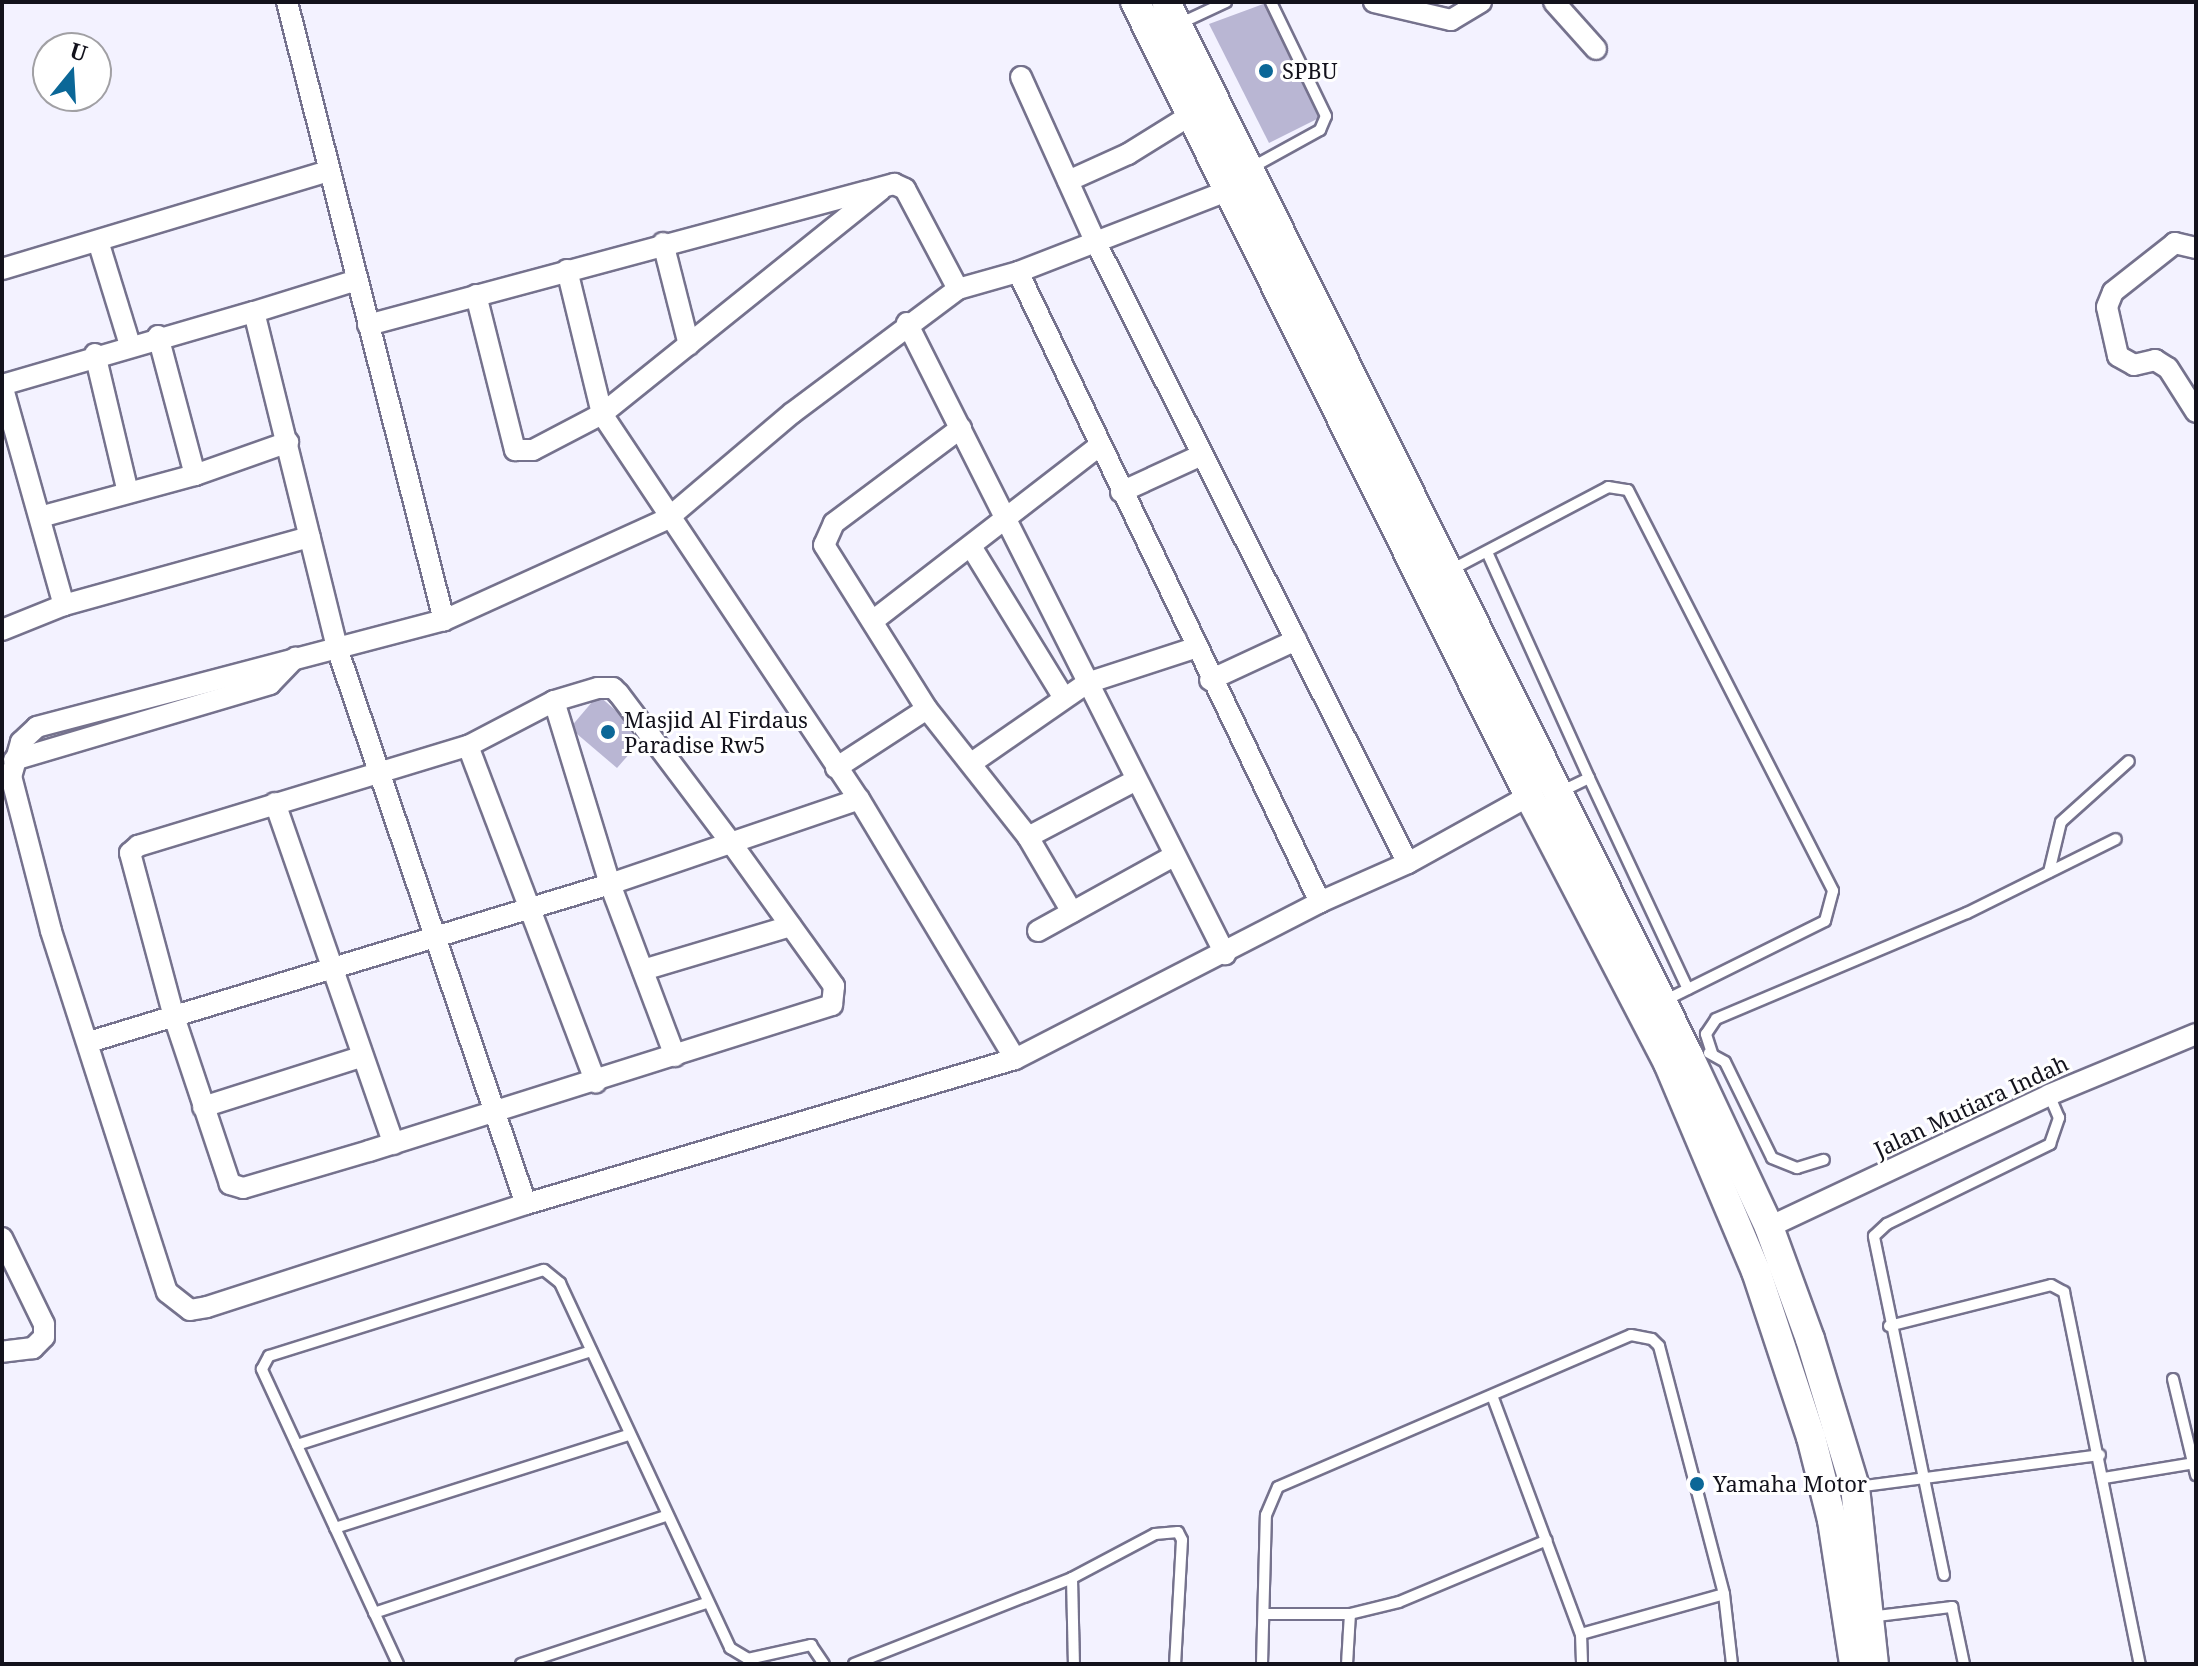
<!DOCTYPE html>
<html>
<head>
<meta charset="utf-8">
<style>
  body { margin:0 }
  #map { position:relative; width:2198px; height:1666px; overflow:hidden; background:#f3f2ff; font-family:"Noto Serif",serif }
  div>[style] { position:absolute }
  .building>* { inset:0; background:#b9b6d3 }
  .roads { filter:drop-shadow(2px 0 #75728d) drop-shadow(-2px 0 #75728d) drop-shadow(0 2px #75728d) drop-shadow(0 -2px #75728d) }
  .lane>* { height:10px; margin:-5px; padding:0 5px; transform-origin:5px; border-radius:5px; background:#fff }
  .street>* { height:20px; margin:-10px; padding:0 10px; transform-origin:10px; border-radius:10px; background:#fff }
  .secondary>* { height:28px; margin:-14px; padding:0 14px; transform-origin:14px; border-radius:14px; background:#fff }
  .dots>* { width:22px; height:22px; translate:-50% -50%; box-sizing:border-box; border:4px solid #fff; border-radius:50% }
  span { translate:-50% -50%; white-space:nowrap; text-align:center; line-height:1.15; -webkit-text-stroke:6px #fff; paint-order:stroke }
  .poi-label { font-size:22px; color:#13121c }
  .left { translate:0 -50%; text-align:left }
  .street-label { font-size:22px; color:#13121c }
  .frame { position:absolute; inset:0; border:4px solid #13121c; pointer-events:none }
  .north { position:absolute; left:32px; top:32px; width:80px; height:80px; box-sizing:border-box; background:#fff; border:2px solid #a1a0a4; border-radius:50%; rotate:18deg; font-size:22px; font-weight:700; line-height:32px; text-align:center; color:#13121c }
  .north::after { content:''; display:block; margin:auto; width:28px; height:36px; background:#0b6797; clip-path:polygon(50% 0,100% 100%,50% 72%,0 100%) }
</style>
</head>
<body>
<div id="map">
  <div class="building">
    <div style="clip-path:polygon(1266px 3px,1321px 117px,1269px 143px,1209px 24px)"></div>
    <div style="clip-path:polygon(598px 695px,645px 736px,617px 768px,570px 728px)"></div>
  </div>
  <div class="roads">
    <div class="lane">
      <div style="left:1179px;top:24px;width:52px;rotate:-25.1deg"></div>
      <div style="left:1251px;top:168px;width:79px;rotate:-28.8deg"></div>
      <div style="left:1320px;top:130px;width:15px;rotate:-67deg"></div>
      <div style="left:1326px;top:116px;width:127px;rotate:-115.8deg"></div>
      <div style="left:1487px;top:552px;width:248px;rotate:65.7deg"></div>
      <div style="left:1589px;top:778px;width:32px;rotate:154deg"></div>
      <div style="left:1449px;top:571px;width:180px;rotate:-27.8deg"></div>
      <div style="left:1608px;top:487px;width:20px;rotate:9deg"></div>
      <div style="left:1628px;top:490px;width:450px;rotate:62.9deg"></div>
      <div style="left:1833px;top:891px;width:31px;rotate:105deg"></div>
      <div style="left:1825px;top:921px;width:180px;rotate:153.6deg"></div>
      <div style="left:1589px;top:778px;width:233px;rotate:64.9deg"></div>
      <div style="left:2049px;top:872px;width:51px;rotate:-76.5deg"></div>
      <div style="left:2061px;top:822px;width:91px;rotate:-41.9deg"></div>
      <div style="left:1709px;top:1053px;width:18px;rotate:29deg"></div>
      <div style="left:1725px;top:1062px;width:107px;rotate:63.9deg"></div>
      <div style="left:1772px;top:1158px;width:27px;rotate:22deg"></div>
      <div style="left:1797px;top:1168px;width:28px;rotate:-17deg"></div>
      <div style="left:1712px;top:1053px;width:20px;rotate:-108deg"></div>
      <div style="left:1706px;top:1034px;width:18px;rotate:-56deg"></div>
      <div style="left:1716px;top:1019px;width:272px;rotate:-22.9deg"></div>
      <div style="left:1967px;top:913px;width:166px;rotate:-26.4deg"></div>
      <div style="left:1889px;top:1326px;width:167px;rotate:-14.2deg"></div>
      <div style="left:2051px;top:1285px;width:15px;rotate:28deg"></div>
      <div style="left:2064px;top:1292px;width:380px;rotate:78.5deg"></div>
      <div style="left:2173px;top:1379px;width:99px;rotate:76.5deg"></div>
      <div style="left:1493px;top:1398px;width:252px;rotate:69.6deg"></div>
      <div style="left:1581px;top:1634px;width:30px;rotate:88deg"></div>
      <div style="left:297px;top:1445px;width:309px;rotate:-17.7deg"></div>
      <div style="left:2104px;top:1478px;width:92px;rotate:-9.4deg"></div>
      <div style="left:1857px;top:1487px;width:245px;rotate:-7.5deg"></div>
      <div style="left:335px;top:1528px;width:308px;rotate:-17.6deg"></div>
      <div style="left:1944px;top:1575px;width:346px;rotate:-101.7deg"></div>
      <div style="left:1874px;top:1236px;width:18px;rotate:-43deg"></div>
      <div style="left:1887px;top:1224px;width:182px;rotate:-26.1deg"></div>
      <div style="left:2050px;top:1144px;width:28px;rotate:-71deg"></div>
      <div style="left:2059px;top:1118px;width:25px;rotate:-113deg"></div>
      <div style="left:1072px;top:1578px;width:86px;rotate:88.7deg"></div>
      <div style="left:374px;top:1613px;width:308px;rotate:-18.4deg"></div>
      <div style="left:1265px;top:1614px;width:85px"></div>
      <div style="left:1350px;top:1614px;width:50px;rotate:-13.8deg"></div>
      <div style="left:1399px;top:1602px;width:160px;rotate:-22.7deg"></div>
      <div style="left:1869px;top:1617px;width:84px;rotate:-6.9deg"></div>
      <div style="left:1952px;top:1607px;width:58px;rotate:78.1deg"></div>
      <div style="left:1581px;top:1634px;width:148px;rotate:-15.6deg"></div>
      <div style="left:398px;top:1664px;width:325px;rotate:-114.8deg"></div>
      <div style="left:262px;top:1369px;width:15px;rotate:-62deg"></div>
      <div style="left:269px;top:1356px;width:288px;rotate:-17.4deg"></div>
      <div style="left:544px;top:1270px;width:21px;rotate:39deg"></div>
      <div style="left:560px;top:1283px;width:403px;rotate:65deg"></div>
      <div style="left:730px;top:1648px;width:21px;rotate:31deg"></div>
      <div style="left:748px;top:1659px;width:65px;rotate:-12.5deg"></div>
      <div style="left:811px;top:1645px;width:23px;rotate:56deg"></div>
      <div style="left:521px;top:1664px;width:195px;rotate:-18.2deg"></div>
      <div style="left:854px;top:1664px;width:234px;rotate:-21.5deg"></div>
      <div style="left:1072px;top:1578px;width:94px;rotate:-27.9deg"></div>
      <div style="left:1155px;top:1534px;width:23px;rotate:-5deg"></div>
      <div style="left:1178px;top:1532px;width:9px;rotate:63deg"></div>
      <div style="left:1182px;top:1540px;width:124px;rotate:93.2deg"></div>
      <div style="left:1262px;top:1664px;width:149px;rotate:-88.5deg"></div>
      <div style="left:1266px;top:1515px;width:30px;rotate:-67deg"></div>
      <div style="left:1278px;top:1487px;width:384px;rotate:-23.3deg"></div>
      <div style="left:1631px;top:1335px;width:21px;rotate:11deg"></div>
      <div style="left:1652px;top:1339px;width:10px;rotate:45deg"></div>
      <div style="left:1659px;top:1346px;width:256px;rotate:75.3deg"></div>
      <div style="left:1724px;top:1594px;width:70px;rotate:83.5deg"></div>
      <div style="left:1347px;top:1664px;width:50px;rotate:-86.6deg"></div>
    </div>
    <div class="street">
      <div style="left:287px;top:2px;width:638px;rotate:75.75deg"></div>
      <div style="left:1374px;top:2px;width:79px;rotate:13.2deg"></div>
      <div style="left:1451px;top:20px;width:35px;rotate:-31deg"></div>
      <div style="left:1554px;top:2px;width:63px;rotate:48.2deg"></div>
      <div style="left:1021px;top:77px;width:180px;rotate:65.7deg"></div>
      <div style="left:1095px;top:241px;width:696px;rotate:63.29deg"></div>
      <div style="left:1068px;top:181px;width:66px;rotate:-24.2deg"></div>
      <div style="left:1128px;top:154px;width:72px;rotate:-31.9deg"></div>
      <div style="left:1227px;top:191px;width:224px;rotate:158.8deg"></div>
      <div style="left:1018px;top:272px;width:62px;rotate:164.2deg"></div>
      <div style="left:958px;top:289px;width:207px;rotate:143.2deg"></div>
      <div style="left:792px;top:413px;width:164px;rotate:139.7deg"></div>
      <div style="left:667px;top:519px;width:245px;rotate:155.6deg"></div>
      <div style="left:444px;top:620px;width:421px;rotate:165.3deg"></div>
      <div style="left:37px;top:727px;width:22px;rotate:137deg"></div>
      <div style="left:21px;top:742px;width:35px;rotate:106deg"></div>
      <div style="left:11px;top:776px;width:160px;rotate:75.5deg"></div>
      <div style="left:51px;top:931px;width:379px;rotate:72.2deg"></div>
      <div style="left:167px;top:1292px;width:29px;rotate:38deg"></div>
      <div style="left:190px;top:1310px;width:17px;rotate:-10deg"></div>
      <div style="left:207px;top:1307px;width:335px;rotate:-17.9deg"></div>
      <div style="left:526px;top:1204px;width:510px;rotate:-16.52deg"></div>
      <div style="left:1015px;top:1059px;width:343px;rotate:-27.2deg"></div>
      <div style="left:1320px;top:902px;width:96px;rotate:-23.9deg"></div>
      <div style="left:1408px;top:863px;width:138px;rotate:-29deg"></div>
      <div style="left:98px;top:241px;width:109px;rotate:72.9deg"></div>
      <div style="left:663px;top:243px;width:105px;rotate:75.7deg"></div>
      <div style="left:2196px;top:248px;width:22px;rotate:-167deg"></div>
      <div style="left:2175px;top:243px;width:79px;rotate:141.7deg"></div>
      <div style="left:2113px;top:292px;width:16px;rotate:112deg"></div>
      <div style="left:2107px;top:307px;width:50px;rotate:77.3deg"></div>
      <div style="left:2118px;top:356px;width:18px;rotate:29deg"></div>
      <div style="left:2134px;top:365px;width:22px;rotate:-13deg"></div>
      <div style="left:2155px;top:360px;width:15px;rotate:32deg"></div>
      <div style="left:2168px;top:368px;width:52px;rotate:57.5deg"></div>
      <div style="left:2px;top:269px;width:340px;rotate:-16.7deg"></div>
      <div style="left:567px;top:270px;width:148px;rotate:76.3deg"></div>
      <div style="left:602px;top:414px;width:358px;rotate:-38.8deg"></div>
      <div style="left:1018px;top:272px;width:699px;rotate:64.39deg"></div>
      <div style="left:357px;top:280px;width:108px;rotate:162.7deg"></div>
      <div style="left:254px;top:312px;width:346px;rotate:76.1deg"></div>
      <div style="left:337px;top:648px;width:587px;rotate:71.23deg"></div>
      <div style="left:476px;top:295px;width:160px;rotate:75.9deg"></div>
      <div style="left:515px;top:450px;width:18px"></div>
      <div style="left:533px;top:450px;width:78px;rotate:-27.6deg"></div>
      <div style="left:602px;top:414px;width:463px;rotate:56.3deg"></div>
      <div style="left:859px;top:799px;width:303px;rotate:59deg"></div>
      <div style="left:907px;top:323px;width:707px;rotate:63.25deg"></div>
      <div style="left:368px;top:325px;width:545px;rotate:-15.01deg"></div>
      <div style="left:894px;top:184px;width:12px;rotate:24deg"></div>
      <div style="left:905px;top:189px;width:113px;rotate:62.1deg"></div>
      <div style="left:158px;top:336px;width:144px;rotate:75.1deg"></div>
      <div style="left:95px;top:354px;width:142px;rotate:76.6deg"></div>
      <div style="left:2px;top:385px;width:262px;rotate:-16.2deg"></div>
      <div style="left:2px;top:385px;width:229px;rotate:74.3deg"></div>
      <div style="left:961px;top:428px;width:159px;rotate:143.2deg"></div>
      <div style="left:834px;top:523px;width:24px;rotate:114deg"></div>
      <div style="left:824px;top:545px;width:194px;rotate:57.9deg"></div>
      <div style="left:927px;top:709px;width:163px;rotate:51.7deg"></div>
      <div style="left:1028px;top:837px;width:87px;rotate:59.6deg"></div>
      <div style="left:1121px;top:492px;width:89px;rotate:-24.6deg"></div>
      <div style="left:40px;top:517px;width:161px;rotate:-15.2deg"></div>
      <div style="left:195px;top:475px;width:99px;rotate:-19.5deg"></div>
      <div style="left:972px;top:548px;width:176px;rotate:58.5deg"></div>
      <div style="left:874px;top:620px;width:283px;rotate:-37.7deg"></div>
      <div style="left:2px;top:630px;width:67px;rotate:-22deg"></div>
      <div style="left:64px;top:605px;width:255px;rotate:-15.5deg"></div>
      <div style="left:1210px;top:680px;width:95px;rotate:-24.9deg"></div>
      <div style="left:598px;top:688px;width:15px"></div>
      <div style="left:613px;top:688px;width:8px;rotate:45deg"></div>
      <div style="left:619px;top:694px;width:188px;rotate:53deg"></div>
      <div style="left:732px;top:844px;width:175px;rotate:54.3deg"></div>
      <div style="left:834px;top:986px;width:19px;rotate:96deg"></div>
      <div style="left:832px;top:1005px;width:485px;rotate:162.5deg"></div>
      <div style="left:369px;top:1151px;width:131px;rotate:163.6deg"></div>
      <div style="left:243px;top:1188px;width:14px;rotate:-163deg"></div>
      <div style="left:230px;top:1184px;width:176px;rotate:-108.5deg"></div>
      <div style="left:174px;top:1017px;width:170px;rotate:-105deg"></div>
      <div style="left:130px;top:853px;width:11px;rotate:-41deg"></div>
      <div style="left:138px;top:846px;width:345px;rotate:-16.9deg"></div>
      <div style="left:468px;top:746px;width:97px;rotate:-27.6deg"></div>
      <div style="left:554px;top:701px;width:46px;rotate:-16.5deg"></div>
      <div style="left:554px;top:701px;width:191px;rotate:73deg"></div>
      <div style="left:610px;top:884px;width:184px;rotate:69.3deg"></div>
      <div style="left:468px;top:746px;width:360px;rotate:69.2deg"></div>
      <div style="left:14px;top:760px;width:267px;rotate:-16.5deg"></div>
      <div style="left:270px;top:684px;width:37px;rotate:-46deg"></div>
      <div style="left:973px;top:762px;width:139px;rotate:-34.7deg"></div>
      <div style="left:1087px;top:683px;width:113px;rotate:-18.1deg"></div>
      <div style="left:836px;top:768px;width:108px;rotate:-33deg"></div>
      <div style="left:275px;top:803px;width:361px;rotate:70.8deg"></div>
      <div style="left:1028px;top:837px;width:122px;rotate:-27.8deg"></div>
      <div style="left:1038px;top:931px;width:155px;rotate:-28.9deg"></div>
      <div style="left:643px;top:970px;width:154px;rotate:-16.6deg"></div>
      <div style="left:89px;top:1042px;width:544px;rotate:-16.87deg"></div>
      <div style="left:610px;top:884px;width:263px;rotate:-18.8deg"></div>
      <div style="left:203px;top:1107px;width:166px;rotate:-17.6deg"></div>
      <div style="left:1769px;top:1227px;width:310px;rotate:-25.2deg"></div>
      <div style="left:2049px;top:1095px;width:159px;rotate:-22.5deg"></div>
      <div style="left:2px;top:1238px;width:96px;rotate:64deg"></div>
      <div style="left:44px;top:1324px;width:13px;rotate:90deg"></div>
      <div style="left:44px;top:1337px;width:16px;rotate:135deg"></div>
      <div style="left:33px;top:1348px;width:31px;rotate:173deg"></div>
    </div>
    <div class="secondary">
      <div style="left:1135px;top:2px;width:886px;rotate:63.61deg"></div>
      <div style="left:1529px;top:796px;width:301px;rotate:62.5deg"></div>
      <div style="left:1668px;top:1063px;width:226px;rotate:67.1deg"></div>
      <div style="left:1756px;top:1271px;width:175px;rotate:71.7deg"></div>
      <div style="left:1811px;top:1437px;width:86px;rotate:75.8deg"></div>
      <div style="left:1832px;top:1520px;width:146px;rotate:81.3deg"></div>
      <div style="left:1166px;top:2px;width:1177px;rotate:63.61deg"></div>
      <div style="left:1689px;top:1056px;width:189px;rotate:64.9deg"></div>
      <div style="left:1769px;top:1227px;width:119px;rotate:69.9deg"></div>
      <div style="left:1810px;top:1339px;width:155px;rotate:73.1deg"></div>
      <div style="left:1855px;top:1487px;width:178px;rotate:83.9deg"></div>
    </div>
  </div>
  <div class="dots">
    <div style="left:1266px;top:71px;background:#0b6797"></div>
    <div style="left:608px;top:732px;background:#0b6797"></div>
    <div style="left:1697px;top:1484px;background:#0b6797"></div>
  </div>
  <div class="poi-label">
    <span class="left" style="left:1282px;top:71px">SPBU</span>
    <span class="left" style="left:624px;top:732px">Masjid Al Firdaus<br>Paradise Rw5</span>
    <span class="left" style="left:1713px;top:1484px">Yamaha Motor</span>
  </div>
  <div class="street-label">
    <span style="left:1971px;top:1106px;rotate:-25deg">Jalan Mutiara Indah</span>
  </div>
  <div class="frame"></div>
  <div class="north">U</div>
</div>
</body>
</html>
